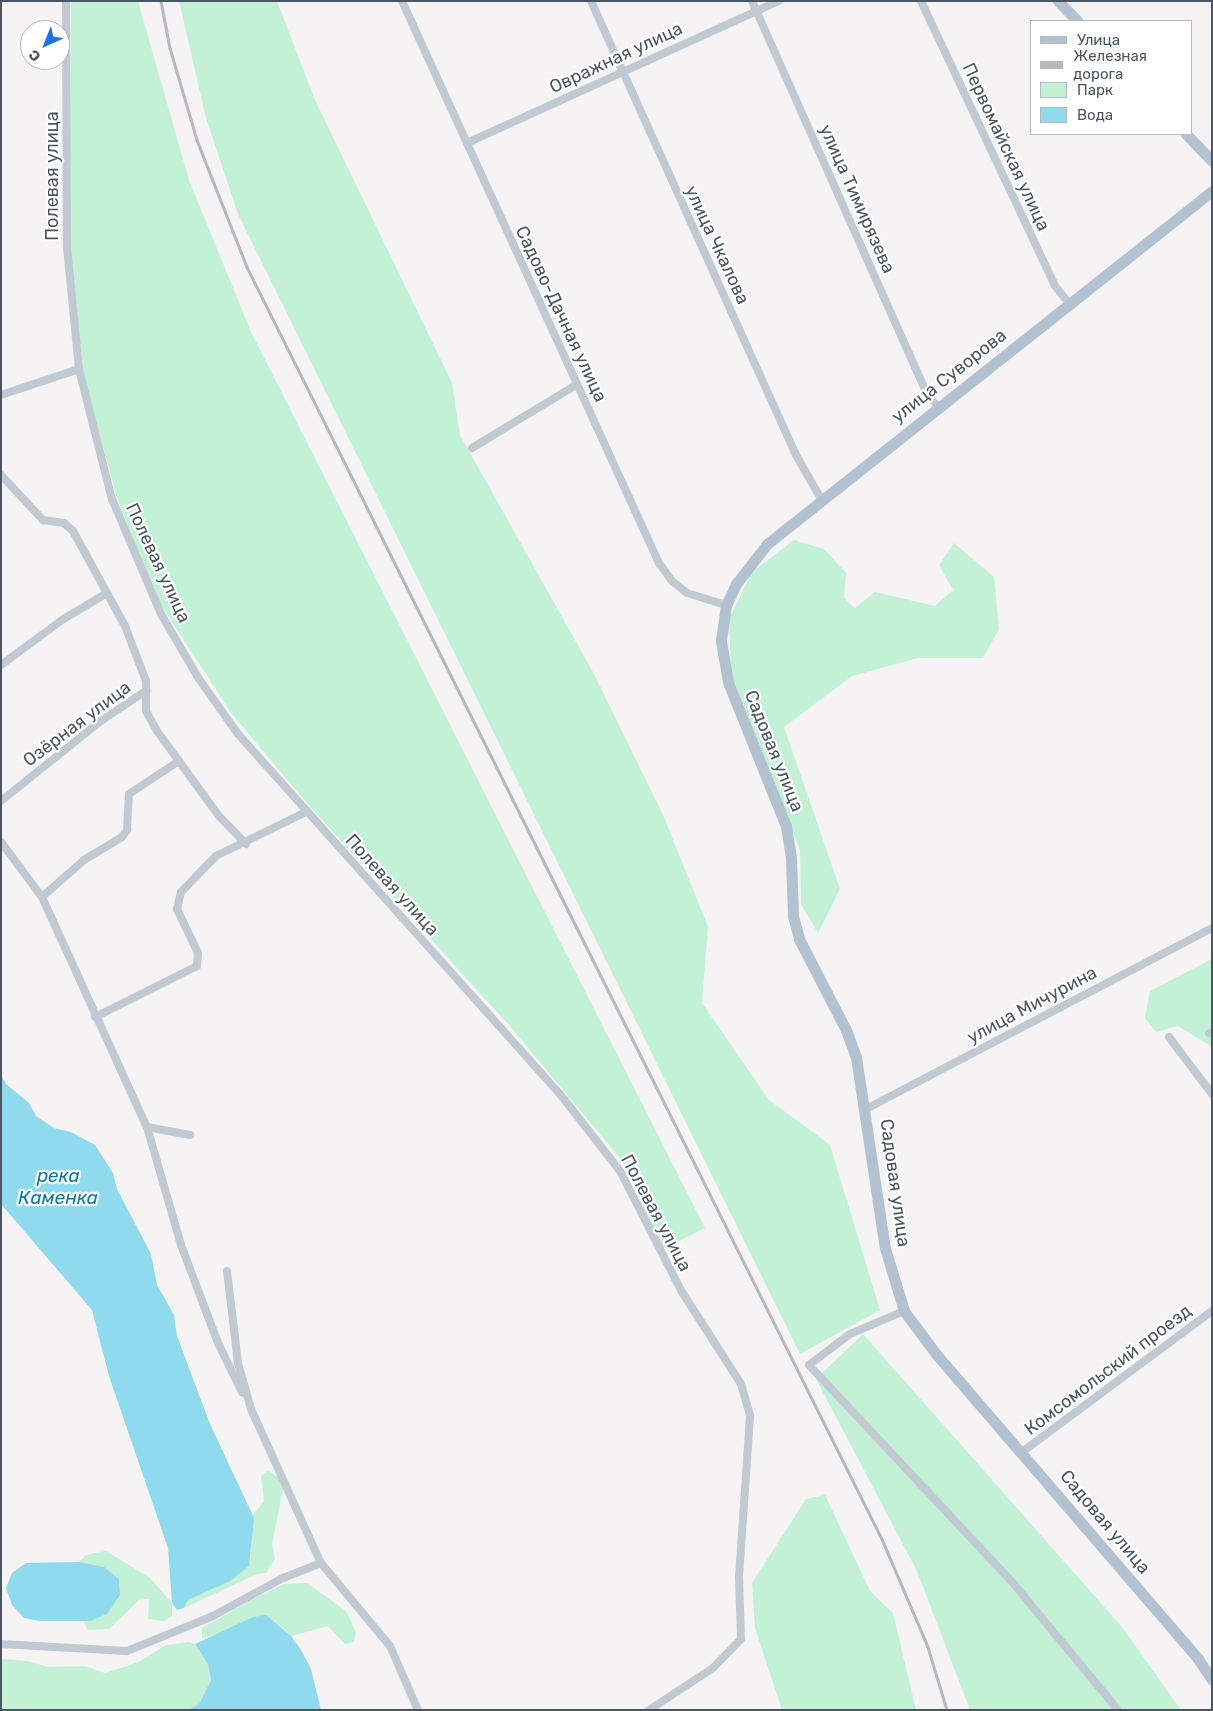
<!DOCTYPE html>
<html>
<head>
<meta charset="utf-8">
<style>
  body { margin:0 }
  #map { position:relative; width:1213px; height:1711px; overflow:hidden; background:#f5f3f3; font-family:Rubik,sans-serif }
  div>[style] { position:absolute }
  .green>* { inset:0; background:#c3f1d5 }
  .water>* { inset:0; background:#90daee }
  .minor>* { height:8px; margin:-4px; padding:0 4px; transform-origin:4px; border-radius:4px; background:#c1cad2 }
  .primary>* { height:11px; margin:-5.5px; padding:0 5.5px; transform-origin:5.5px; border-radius:5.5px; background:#b3c2d1 }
  .rail>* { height:2.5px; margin:-1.25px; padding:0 1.25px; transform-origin:1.25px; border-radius:1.25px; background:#b5b8bd }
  span { translate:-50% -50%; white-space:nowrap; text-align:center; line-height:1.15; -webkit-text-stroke:4.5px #fff; paint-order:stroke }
  .street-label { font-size:18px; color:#4a5661 }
  .water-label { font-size:19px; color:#0c7c9b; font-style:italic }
  .frame { position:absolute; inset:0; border:2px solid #4a5661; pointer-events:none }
  .legend { position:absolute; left:1030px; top:20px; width:162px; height:115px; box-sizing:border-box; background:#fff; border:1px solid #b7bbc0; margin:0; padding:6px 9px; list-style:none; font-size:15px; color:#4a5661 }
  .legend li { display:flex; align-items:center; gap:10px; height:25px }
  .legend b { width:25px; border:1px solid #b7bbc0 }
  .north { position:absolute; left:20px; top:20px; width:50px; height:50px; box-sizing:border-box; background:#fff; border:1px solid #b7bbc0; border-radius:50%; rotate:224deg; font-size:14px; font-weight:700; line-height:20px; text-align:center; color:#4a5661 }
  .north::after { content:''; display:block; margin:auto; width:18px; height:22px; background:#1a73e8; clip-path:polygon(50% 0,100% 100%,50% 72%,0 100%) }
</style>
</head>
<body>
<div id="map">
  <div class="green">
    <div style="clip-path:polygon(71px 1px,138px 1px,189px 180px,251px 332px,705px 1228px,663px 1249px,642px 1207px,629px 1169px,509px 1025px,311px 808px,232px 714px,155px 596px,116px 495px,84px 376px,69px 250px)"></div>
    <div style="clip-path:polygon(179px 1px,277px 1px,315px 100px,452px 383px,460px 435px,594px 674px,663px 815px,708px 927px,702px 1003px,769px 1100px,830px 1145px,880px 1310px,800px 1354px,238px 214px,206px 118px)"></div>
    <div style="clip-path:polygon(794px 540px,824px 549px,846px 573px,844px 598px,855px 608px,875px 592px,935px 606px,953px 590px,939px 565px,954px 543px,994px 577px,999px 629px,983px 658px,918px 658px,852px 676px,784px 727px,840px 889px,818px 933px,801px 904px,800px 850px,731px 673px,729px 619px,752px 572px)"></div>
    <div style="clip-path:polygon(1212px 959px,1212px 1047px,1178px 1026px,1156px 1032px,1145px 1018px,1150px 991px)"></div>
    <div style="clip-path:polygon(863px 1334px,1122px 1627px,1181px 1710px,970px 1710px,917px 1571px,816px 1379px)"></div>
    <div style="clip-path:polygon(268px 1471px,278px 1477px,283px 1489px,272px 1544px,275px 1559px,266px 1573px,257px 1574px,184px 1608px,188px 1600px,230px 1581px,251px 1558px,252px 1516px,264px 1501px,261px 1476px)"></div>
    <div style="clip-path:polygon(825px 1495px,870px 1591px,893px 1613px,916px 1710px,782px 1710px,755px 1628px,752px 1583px,806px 1499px)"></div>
    <div style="clip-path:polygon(106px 1551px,150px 1578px,172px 1603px,172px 1616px,163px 1621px,148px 1619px,149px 1599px,139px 1600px,109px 1629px,88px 1630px,84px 1622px,90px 1621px,79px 1562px,86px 1555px)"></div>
    <div style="clip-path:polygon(307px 1583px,346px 1611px,356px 1632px,354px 1642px,345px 1644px,328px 1626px,291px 1636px,279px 1625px,253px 1617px,219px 1634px,202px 1638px,202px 1628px,261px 1595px,284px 1584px)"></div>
    <div style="clip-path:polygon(189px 1642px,195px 1644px,208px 1664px,211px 1680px,199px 1704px,188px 1710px,1px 1710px,1px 1659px,28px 1661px,48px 1667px,85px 1666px,105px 1673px,139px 1662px,166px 1645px)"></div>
  </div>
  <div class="water">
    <div style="clip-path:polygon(1px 1075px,6px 1084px,29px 1103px,36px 1116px,54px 1128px,71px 1132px,95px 1145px,113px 1173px,117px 1189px,151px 1254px,157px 1285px,174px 1315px,177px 1336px,210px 1424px,254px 1518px,249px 1566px,230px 1581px,188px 1600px,184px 1608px,177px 1610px,172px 1603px,168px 1548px,109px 1376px,92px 1310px,1px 1204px)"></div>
    <div style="clip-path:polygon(79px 1562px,104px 1567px,119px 1579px,120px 1595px,107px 1614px,90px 1621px,40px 1621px,24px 1618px,12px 1605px,6px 1588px,12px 1573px,26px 1563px)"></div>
    <div style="clip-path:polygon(266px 1615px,291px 1636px,301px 1650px,311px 1669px,321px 1710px,188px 1710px,199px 1704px,211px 1680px,208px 1664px,195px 1644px,253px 1617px)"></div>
  </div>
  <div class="minor">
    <div style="left:66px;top:1px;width:246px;rotate:89.8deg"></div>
    <div style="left:67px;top:247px;width:123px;rotate:84.4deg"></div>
    <div style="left:79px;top:369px;width:134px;rotate:75.8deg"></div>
    <div style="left:112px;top:499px;width:125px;rotate:66.9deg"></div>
    <div style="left:161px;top:614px;width:75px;rotate:59.7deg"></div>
    <div style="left:199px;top:679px;width:67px;rotate:54.7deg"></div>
    <div style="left:238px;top:734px;width:483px;rotate:48.2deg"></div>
    <div style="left:560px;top:1094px;width:98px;rotate:52.1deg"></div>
    <div style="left:620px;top:1171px;width:136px;rotate:62.9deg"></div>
    <div style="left:682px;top:1292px;width:109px;rotate:57.3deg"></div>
    <div style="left:741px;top:1384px;width:33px;rotate:74deg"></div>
    <div style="left:750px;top:1416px;width:160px;rotate:93.9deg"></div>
    <div style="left:739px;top:1576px;width:63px;rotate:88.2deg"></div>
    <div style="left:741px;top:1639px;width:40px;rotate:134deg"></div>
    <div style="left:713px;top:1668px;width:77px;rotate:146.7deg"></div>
    <div style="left:402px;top:1px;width:618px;rotate:65.43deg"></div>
    <div style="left:659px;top:563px;width:22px;rotate:54deg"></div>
    <div style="left:672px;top:581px;width:19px;rotate:39deg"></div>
    <div style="left:687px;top:593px;width:41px;rotate:17.1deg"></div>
    <div style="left:591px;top:1px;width:498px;rotate:65.7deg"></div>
    <div style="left:796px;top:455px;width:51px;rotate:60.4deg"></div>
    <div style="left:752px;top:1px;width:428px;rotate:66deg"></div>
    <div style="left:926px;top:392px;width:19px;rotate:51deg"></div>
    <div style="left:921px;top:1px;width:315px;rotate:64.8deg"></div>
    <div style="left:1055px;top:286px;width:22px;rotate:51deg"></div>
    <div style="left:467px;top:143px;width:342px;rotate:-24.5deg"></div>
    <div style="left:1px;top:395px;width:82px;rotate:-18.4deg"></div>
    <div style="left:472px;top:448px;width:122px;rotate:-31.2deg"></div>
    <div style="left:1px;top:475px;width:62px;rotate:47deg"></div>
    <div style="left:43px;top:520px;width:21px;rotate:8deg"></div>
    <div style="left:64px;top:523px;width:12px;rotate:42deg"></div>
    <div style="left:73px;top:531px;width:108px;rotate:61.3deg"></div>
    <div style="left:125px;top:626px;width:59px;rotate:69.1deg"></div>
    <div style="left:146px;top:681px;width:30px;rotate:90deg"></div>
    <div style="left:146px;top:711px;width:23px;rotate:61deg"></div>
    <div style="left:157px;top:731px;width:105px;rotate:53.9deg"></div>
    <div style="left:219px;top:816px;width:39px;rotate:46deg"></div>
    <div style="left:1px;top:665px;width:76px;rotate:-36.4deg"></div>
    <div style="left:62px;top:620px;width:52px;rotate:-31deg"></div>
    <div style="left:1px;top:801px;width:128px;rotate:-38.7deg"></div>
    <div style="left:101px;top:721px;width:55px;rotate:-34deg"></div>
    <div style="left:1px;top:842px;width:69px;rotate:53.3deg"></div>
    <div style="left:42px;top:897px;width:253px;rotate:65.5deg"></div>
    <div style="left:147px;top:1127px;width:44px;rotate:10.5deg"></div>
    <div style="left:42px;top:897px;width:56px;rotate:-41.4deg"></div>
    <div style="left:84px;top:860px;width:44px;rotate:-31.2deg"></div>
    <div style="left:122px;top:837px;width:9px;rotate:-54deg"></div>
    <div style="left:127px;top:830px;width:36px;rotate:-87deg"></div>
    <div style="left:129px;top:794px;width:60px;rotate:-33.4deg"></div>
    <div style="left:95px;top:1017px;width:114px;rotate:-26.6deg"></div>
    <div style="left:197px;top:966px;width:13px;rotate:-86deg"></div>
    <div style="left:198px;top:953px;width:49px;rotate:-115.5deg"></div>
    <div style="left:177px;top:909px;width:17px;rotate:-77deg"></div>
    <div style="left:181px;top:892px;width:50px;rotate:-45.8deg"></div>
    <div style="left:216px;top:856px;width:100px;rotate:-26.1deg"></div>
    <div style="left:1209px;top:1033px;width:3px;rotate:18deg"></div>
    <div style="left:1169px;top:1037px;width:71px;rotate:53deg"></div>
    <div style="left:866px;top:1109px;width:390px;rotate:-27.6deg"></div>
    <div style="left:147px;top:1127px;width:123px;rotate:73.9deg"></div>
    <div style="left:181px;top:1245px;width:105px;rotate:69.3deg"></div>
    <div style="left:218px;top:1343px;width:55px;rotate:63.9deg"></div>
    <div style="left:227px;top:1271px;width:93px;rotate:83.2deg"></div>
    <div style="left:238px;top:1363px;width:48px;rotate:74.2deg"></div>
    <div style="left:251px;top:1409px;width:169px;rotate:65.6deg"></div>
    <div style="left:321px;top:1563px;width:108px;rotate:50.3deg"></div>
    <div style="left:390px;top:1646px;width:70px;rotate:66.4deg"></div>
    <div style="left:904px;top:1311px;width:59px;rotate:156.9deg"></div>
    <div style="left:850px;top:1334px;width:51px;rotate:142.9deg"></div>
    <div style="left:809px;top:1365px;width:299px;rotate:46.9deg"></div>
    <div style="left:1013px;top:1583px;width:165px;rotate:50.4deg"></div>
    <div style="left:1022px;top:1452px;width:237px;rotate:-36.6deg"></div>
    <div style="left:1px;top:1644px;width:126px;rotate:3.2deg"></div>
    <div style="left:127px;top:1651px;width:93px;rotate:-22.1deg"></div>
    <div style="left:213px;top:1616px;width:80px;rotate:-28.5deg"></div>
    <div style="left:283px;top:1578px;width:41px;rotate:-21.5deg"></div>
  </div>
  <div class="primary">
    <div style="left:1058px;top:1px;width:28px;rotate:46deg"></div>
    <div style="left:1186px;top:134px;width:37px;rotate:46deg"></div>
    <div style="left:1212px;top:191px;width:568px;rotate:141.58deg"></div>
    <div style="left:767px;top:544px;width:51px;rotate:127.8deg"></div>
    <div style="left:736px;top:584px;width:23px;rotate:115deg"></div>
    <div style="left:726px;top:605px;width:36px;rotate:98deg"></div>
    <div style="left:721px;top:641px;width:42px;rotate:80.3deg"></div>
    <div style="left:728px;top:682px;width:155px;rotate:68.1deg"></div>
    <div style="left:786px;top:826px;width:32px;rotate:81deg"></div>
    <div style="left:791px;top:858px;width:58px;rotate:88deg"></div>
    <div style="left:793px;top:916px;width:24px;rotate:75deg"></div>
    <div style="left:799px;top:939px;width:102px;rotate:62.7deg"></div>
    <div style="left:846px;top:1030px;width:29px;rotate:70deg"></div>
    <div style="left:856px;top:1057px;width:193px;rotate:81.4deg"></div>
    <div style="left:885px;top:1248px;width:66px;rotate:73.2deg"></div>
    <div style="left:904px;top:1311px;width:54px;rotate:53.3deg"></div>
    <div style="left:936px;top:1354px;width:402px;rotate:49.3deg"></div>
    <div style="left:1198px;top:1659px;width:25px;rotate:56deg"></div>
  </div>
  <div class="rail">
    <div style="left:161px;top:1px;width:48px;rotate:79.2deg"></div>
    <div style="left:170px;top:48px;width:96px;rotate:73.6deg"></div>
    <div style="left:197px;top:140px;width:136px;rotate:68.5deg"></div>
    <div style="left:247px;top:267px;width:1422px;rotate:63.47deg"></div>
    <div style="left:882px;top:1539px;width:117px;rotate:66.9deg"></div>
    <div style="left:928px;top:1647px;width:66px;rotate:73.2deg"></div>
  </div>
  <div class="street-label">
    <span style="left:616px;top:58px;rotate:-25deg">Овражная улица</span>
    <span style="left:1006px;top:147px;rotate:65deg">Первомайская улица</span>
    <span style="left:52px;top:176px;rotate:-90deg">Полевая улица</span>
    <span style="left:857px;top:199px;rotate:66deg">улица Тимирязева</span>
    <span style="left:717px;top:245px;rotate:65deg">улица Чкалова</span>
    <span style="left:561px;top:314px;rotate:65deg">Садово-Дачная улица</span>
    <span style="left:949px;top:376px;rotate:-38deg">улица Суворова</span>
    <span style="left:158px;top:563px;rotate:65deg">Полевая улица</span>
    <span style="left:77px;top:724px;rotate:-37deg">Озёрная улица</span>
    <span style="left:774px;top:751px;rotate:68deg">Садовая улица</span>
    <span style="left:392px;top:885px;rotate:48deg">Полевая улица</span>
    <span style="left:1032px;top:1005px;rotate:-28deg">улица Мичурина</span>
    <span style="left:895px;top:1183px;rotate:82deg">Садовая улица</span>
    <span style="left:656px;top:1213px;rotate:62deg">Полевая улица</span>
    <span style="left:1108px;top:1370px;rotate:-37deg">Комсомольский проезд</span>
    <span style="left:1105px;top:1522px;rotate:50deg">Садовая улица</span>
  </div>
  <div class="water-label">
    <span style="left:58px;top:1187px">река<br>Каменка</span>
  </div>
  <div class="frame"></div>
  <ul class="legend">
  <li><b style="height:6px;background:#b3c2d1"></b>Улица</li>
  <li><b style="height:6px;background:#b5b8bd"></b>Железная дорога</li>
  <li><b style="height:14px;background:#c3f1d5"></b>Парк</li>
  <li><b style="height:14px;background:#90daee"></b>Вода</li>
  </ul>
  <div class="north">С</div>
</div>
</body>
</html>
